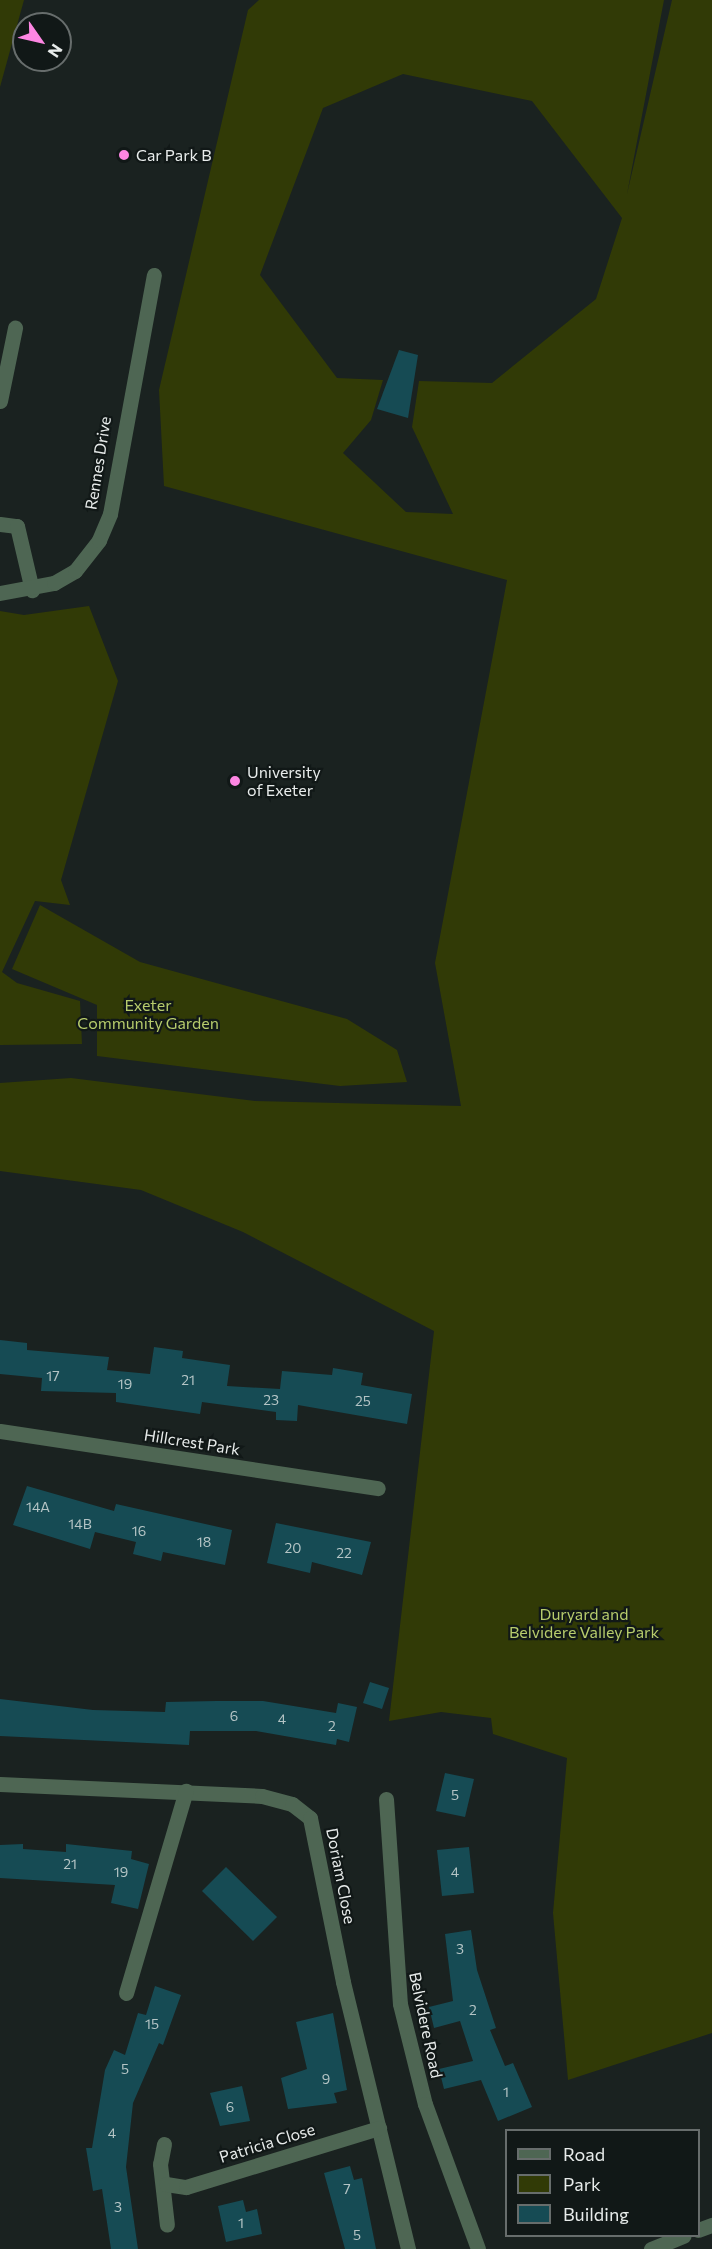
<!DOCTYPE html>
<html>
<head>
<meta charset="utf-8">
<style>
  body { margin:0 }
  #map { position:relative; width:712px; height:2249px; overflow:hidden; background:#1a2220; font-family:Commissioner,sans-serif }
  div>[style] { position:absolute }
  .green>* { inset:0; background:#313a06 }
  .building>* { inset:0; background:#164b54 }
  .minor>* { height:15px; margin:-7.5px; padding:0 7.5px; transform-origin:7.5px; border-radius:7.5px; background:#4e6653 }
  .dots>* { width:16px; height:16px; translate:-50% -50%; box-sizing:border-box; border:3px solid #111817; border-radius:50% }
  span { translate:-50% -50%; white-space:nowrap; text-align:center; line-height:1.15; -webkit-text-stroke:4.5px #111817; paint-order:stroke }
  .number-label { font-size:14px; color:#b4c4c5 }
  .number-label span { -webkit-text-stroke-width:0 }
  .poi-label { font-size:16px; color:#e8eceb }
  .left { translate:0 -50%; text-align:left }
  .street-label { font-size:16px; color:#e8eceb }
  .park-label { font-size:16px; color:#b7cc6c }
  .legend { position:absolute; left:505px; top:2129px; width:195px; height:108px; box-sizing:border-box; background:#111817; border:2px solid #676d6c; margin:0; padding:8px 10px; list-style:none; font-size:18px; color:#e8eceb }
  .legend li { display:flex; align-items:center; gap:12px; height:30px }
  .legend b { width:30px; border:2px solid #676d6c }
  .north { position:absolute; left:12px; top:12px; width:60px; height:60px; box-sizing:border-box; background:#111817; border:2px solid #676d6c; border-radius:50%; rotate:124deg; font-size:16px; font-weight:700; line-height:24px; text-align:center; color:#e8eceb }
  .north::after { content:''; display:block; margin:auto; width:21px; height:27px; background:#fd86e2; clip-path:polygon(50% 0,100% 100%,50% 72%,0 100%) }
</style>
</head>
<body>
<div id="map">
  <div class="green">
    <div style="clip-path:polygon(0 0,24px 0,0 87px)"></div>
    <div style="clip-path:polygon(evenodd,259px 0,664px 0,627px 194px,672px 0,712px 0,712px 2033px,568px 2080px,553px 1913px,567px 1758px,493px 1734px,491px 1718px,441px 1712px,389px 1721px,434px 1331px,243px 1232px,141px 1190px,0 1171px,0 1083px,71px 1078px,255px 1101px,461px 1106px,435px 963px,507px 580px,164px 486px,159px 390px,248px 10px,259px 0,403px 74px,532px 101px,622px 218px,596px 299px,492px 383px,419px 381px,412px 427px,453px 514px,406px 512px,343px 453px,371px 420px,383px 380px,337px 378px,260px 275px,323px 108px,403px 74px)"></div>
    <div style="clip-path:polygon(89px 606px,118px 681px,61px 880px,70px 905px,35px 901px,2px 972px,17px 983px,80px 1001px,82px 1044px,0 1045px,0 611px,24px 615px)"></div>
    <div style="clip-path:polygon(40px 905px,140px 962px,347px 1019px,397px 1050px,407px 1082px,340px 1086px,97px 1056px,97px 1005px,12px 969px)"></div>
  </div>
  <div class="building">
    <div style="clip-path:polygon(399px 350px,418px 355px,408px 418px,377px 409px)"></div>
    <div style="clip-path:polygon(0 1340px,27px 1343px,27px 1350px,109px 1357px,107px 1370px,150px 1374px,154px 1347px,183px 1351px,182px 1358px,230px 1365px,227px 1386px,280px 1389px,282px 1371px,332px 1375px,333px 1368px,363px 1373px,361px 1385px,412px 1394px,407px 1424px,298px 1405px,297px 1421px,276px 1420px,276px 1412px,202px 1402px,200px 1414px,116px 1402px,116px 1393px,41px 1391px,42px 1378px,0 1374px)"></div>
    <div style="clip-path:polygon(27px 1486px,114px 1511px,116px 1504px,232px 1530px,225px 1565px,163px 1552px,161px 1561px,133px 1554px,136px 1542px,95px 1532px,90px 1549px,13px 1525px)"></div>
    <div style="clip-path:polygon(276px 1523px,371px 1542px,362px 1575px,312px 1562px,310px 1573px,267px 1563px)"></div>
    <div style="clip-path:polygon(370px 1682px,389px 1688px,382px 1709px,363px 1703px)"></div>
    <div style="clip-path:polygon(0 1699px,93px 1710px,165px 1712px,166px 1702px,217px 1701px,263px 1701px,336px 1713px,338px 1703px,357px 1707px,349px 1742px,337px 1739px,336px 1745px,256px 1731px,190px 1731px,189px 1745px,0 1736px)"></div>
    <div style="clip-path:polygon(445px 1773px,474px 1779px,465px 1817px,436px 1811px)"></div>
    <div style="clip-path:polygon(23px 1844px,23px 1849px,66px 1852px,66px 1844px,132px 1851px,131px 1859px,149px 1864px,138px 1909px,111px 1903px,115px 1885px,0 1878px,0 1845px)"></div>
    <div style="clip-path:polygon(469px 1847px,474px 1893px,442px 1896px,437px 1850px)"></div>
    <div style="clip-path:polygon(226px 1867px,277px 1917px,253px 1941px,202px 1891px)"></div>
    <div style="clip-path:polygon(471px 1930px,477px 1970px,496px 2028px,490px 2030px,505px 2066px,513px 2063px,532px 2107px,498px 2121px,481px 2080px,444px 2089px,439px 2069px,473px 2061px,460px 2021px,434px 2028px,429px 2007px,453px 2001px,445px 1934px)"></div>
    <div style="clip-path:polygon(155px 1986px,181px 1995px,163px 2045px,159px 2043px,133px 2103px,126px 2167px,138px 2249px,111px 2249px,102px 2189px,93px 2191px,86px 2148px,92px 2148px,105px 2070px,114px 2050px,125px 2055px,138px 2013px,146px 2015px)"></div>
    <div style="clip-path:polygon(333px 2013px,347px 2090px,334px 2093px,337px 2103px,288px 2109px,281px 2078px,307px 2069px,296px 2022px)"></div>
    <div style="clip-path:polygon(242px 2086px,250px 2121px,220px 2126px,210px 2093px)"></div>
    <div style="clip-path:polygon(350px 2166px,354px 2180px,362px 2178px,376px 2249px,345px 2249px,324px 2173px)"></div>
    <div style="clip-path:polygon(243px 2200px,246px 2212px,257px 2209px,262px 2234px,226px 2242px,218px 2206px)"></div>
  </div>
  <div class="minor">
    <div style="left:0;top:401px;width:75px;rotate:-78.4deg"></div>
    <div style="left:0;top:524px;width:17px;rotate:7deg"></div>
    <div style="left:17px;top:526px;width:66px;rotate:76.8deg"></div>
    <div style="left:0;top:593px;width:55px;rotate:-10.5deg"></div>
    <div style="left:54px;top:583px;width:24px;rotate:-30deg"></div>
    <div style="left:75px;top:571px;width:39px;rotate:-52deg"></div>
    <div style="left:99px;top:540px;width:28px;rotate:-67deg"></div>
    <div style="left:110px;top:514px;width:243px;rotate:-79.6deg"></div>
    <div style="left:0;top:1431px;width:382px;rotate:8.6deg"></div>
    <div style="left:0;top:1784px;width:262px;rotate:2.6deg"></div>
    <div style="left:262px;top:1796px;width:31px;rotate:15deg"></div>
    <div style="left:292px;top:1804px;width:23px;rotate:38deg"></div>
    <div style="left:310px;top:1818px;width:167px;rotate:78.6deg"></div>
    <div style="left:343px;top:1982px;width:275px;rotate:76.3deg"></div>
    <div style="left:386px;top:1799px;width:205px;rotate:86.1deg"></div>
    <div style="left:400px;top:2004px;width:103px;rotate:76deg"></div>
    <div style="left:425px;top:2104px;width:154px;rotate:69.9deg"></div>
    <div style="left:126px;top:1993px;width:211px;rotate:-73.5deg"></div>
    <div style="left:164px;top:2144px;width:20px;rotate:101deg"></div>
    <div style="left:160px;top:2164px;width:61px;rotate:83.5deg"></div>
    <div style="left:166px;top:2184px;width:20px;rotate:9deg"></div>
    <div style="left:186px;top:2187px;width:202px;rotate:-17deg"></div>
    <div style="left:698px;top:2230px;width:15px;rotate:-20deg"></div>
    <div style="left:651px;top:2249px;width:35px;rotate:-22deg"></div>
  </div>
  <div class="dots">
    <div style="left:124px;top:155px;background:#fd86e2"></div>
    <div style="left:235px;top:781px;background:#fd86e2"></div>
  </div>
  <div class="number-label">
    <span style="left:53px;top:1376px">17</span>
    <span style="left:188px;top:1380px">21</span>
    <span style="left:125px;top:1384px">19</span>
    <span style="left:271px;top:1400px">23</span>
    <span style="left:363px;top:1401px">25</span>
    <span style="left:38px;top:1507px">14A</span>
    <span style="left:80px;top:1524px">14B</span>
    <span style="left:139px;top:1531px">16</span>
    <span style="left:204px;top:1542px">18</span>
    <span style="left:293px;top:1548px">20</span>
    <span style="left:344px;top:1553px">22</span>
    <span style="left:234px;top:1716px">6</span>
    <span style="left:282px;top:1719px">4</span>
    <span style="left:332px;top:1726px">2</span>
    <span style="left:455px;top:1795px">5</span>
    <span style="left:70px;top:1864px">21</span>
    <span style="left:121px;top:1872px">19</span>
    <span style="left:455px;top:1872px">4</span>
    <span style="left:460px;top:1949px">3</span>
    <span style="left:473px;top:2010px">2</span>
    <span style="left:152px;top:2024px">15</span>
    <span style="left:125px;top:2069px">5</span>
    <span style="left:326px;top:2079px">9</span>
    <span style="left:506px;top:2092px">1</span>
    <span style="left:230px;top:2107px">6</span>
    <span style="left:112px;top:2133px">4</span>
    <span style="left:347px;top:2189px">7</span>
    <span style="left:118px;top:2207px">3</span>
    <span style="left:241px;top:2223px">1</span>
    <span style="left:357px;top:2235px">5</span>
  </div>
  <div class="poi-label">
    <span class="left" style="left:136px;top:155px">Car Park B</span>
    <span class="left" style="left:247px;top:781px">University<br>of Exeter</span>
  </div>
  <div class="street-label">
    <span style="left:98px;top:463px;rotate:-81deg">Rennes Drive</span>
    <span style="left:192px;top:1442px;rotate:9deg">Hillcrest Park</span>
    <span style="left:341px;top:1876px;rotate:79deg">Doriam Close</span>
    <span style="left:426px;top:2025px;rotate:78deg">Belvidere Road</span>
    <span style="left:267px;top:2143px;rotate:-17deg">Patricia Close</span>
  </div>
  <div class="park-label">
    <span style="left:148px;top:1014px">Exeter<br>Community Garden</span>
    <span style="left:584px;top:1623px">Duryard and<br>Belvidere Valley Park</span>
  </div>
  <ul class="legend">
  <li><b style="height:8px;background:#4e6653"></b>Road</li>
  <li><b style="height:16px;background:#313a06"></b>Park</li>
  <li><b style="height:16px;background:#164b54"></b>Building</li>
  </ul>
  <div class="north">N</div>
</div>
</body>
</html>
